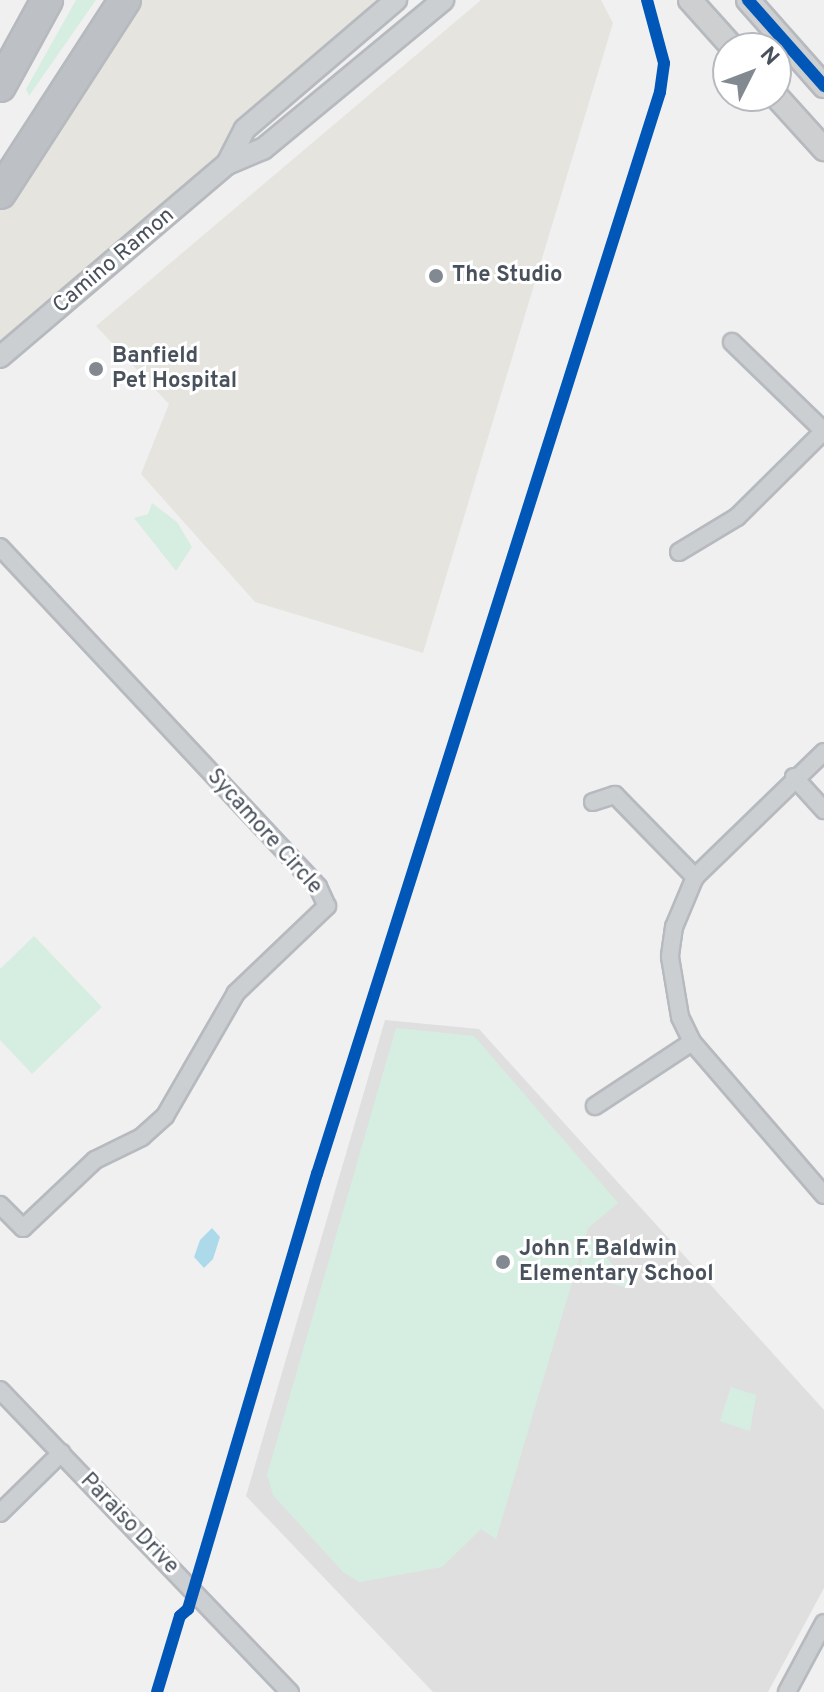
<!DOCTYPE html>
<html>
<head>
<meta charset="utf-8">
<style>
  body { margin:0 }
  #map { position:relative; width:824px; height:1692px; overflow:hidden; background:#f1f0f0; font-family:Overpass,sans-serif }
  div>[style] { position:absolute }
  .commercial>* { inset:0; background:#e5e4de }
  .education>* { inset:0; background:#dfdfe0 }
  .green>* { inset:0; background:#d6eee1 }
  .water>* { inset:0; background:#addaea }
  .roads { filter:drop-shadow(2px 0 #b6babf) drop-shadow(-2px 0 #b6babf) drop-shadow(0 2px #b6babf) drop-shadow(0 -2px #b6babf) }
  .minor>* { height:16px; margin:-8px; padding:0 8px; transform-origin:8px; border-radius:8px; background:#cccfd1 }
  .tertiary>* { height:20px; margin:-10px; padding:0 10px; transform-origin:10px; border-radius:10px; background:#cccfd1 }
  .secondary>* { height:22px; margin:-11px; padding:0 11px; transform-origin:11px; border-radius:11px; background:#cdcfd1 }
  .motorway>* { height:30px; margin:-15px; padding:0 15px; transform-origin:15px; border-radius:15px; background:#bdc1c6 }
  .cycleway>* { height:12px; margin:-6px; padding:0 6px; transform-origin:6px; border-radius:6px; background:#0057b8 }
  .dots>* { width:22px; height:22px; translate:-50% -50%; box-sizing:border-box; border:4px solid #fff; border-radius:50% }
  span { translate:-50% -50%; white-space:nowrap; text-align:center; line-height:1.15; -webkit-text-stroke:6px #fff; paint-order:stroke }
  .street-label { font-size:22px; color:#48515c }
  .poi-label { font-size:22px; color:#48515c; font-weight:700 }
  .left { translate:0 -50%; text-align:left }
  .north { position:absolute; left:712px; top:32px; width:80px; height:80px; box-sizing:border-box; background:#fff; border:2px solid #b6b9be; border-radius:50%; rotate:48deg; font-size:22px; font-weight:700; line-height:32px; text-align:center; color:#48515c }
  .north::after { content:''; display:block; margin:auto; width:28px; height:36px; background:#838990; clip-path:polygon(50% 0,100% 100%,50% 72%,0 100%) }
</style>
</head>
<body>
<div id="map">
  <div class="commercial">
    <div style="clip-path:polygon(125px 0,396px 0,245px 129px,227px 164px,0 357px,0 193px)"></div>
    <div style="clip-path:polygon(481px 0,601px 0,613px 23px,423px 653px,255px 602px,141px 474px,169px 404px,96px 326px)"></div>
  </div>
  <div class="education">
    <div style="clip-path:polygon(385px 1020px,479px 1029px,824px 1410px,824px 1588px,768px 1692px,433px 1692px,246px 1496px)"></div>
  </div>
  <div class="green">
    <div style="clip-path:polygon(76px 0,96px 0,29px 96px,26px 89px)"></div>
    <div style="clip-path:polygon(152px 503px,177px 522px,192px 547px,176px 571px,134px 518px,148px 514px)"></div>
    <div style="clip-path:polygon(34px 936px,102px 1007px,32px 1074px,0 1040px,0 969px)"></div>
    <div style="clip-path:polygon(396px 1028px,474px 1036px,618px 1203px,588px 1228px,496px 1539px,481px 1529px,442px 1567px,360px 1582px,343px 1572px,273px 1495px,267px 1475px)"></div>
    <div style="clip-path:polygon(590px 1240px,631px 1284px,627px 1288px,577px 1273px)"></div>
    <div style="clip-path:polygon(731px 1387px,756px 1395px,750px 1431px,720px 1421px)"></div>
  </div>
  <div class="water">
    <div style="clip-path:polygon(212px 1228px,220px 1237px,213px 1259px,204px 1268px,194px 1257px,200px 1240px)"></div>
  </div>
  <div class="roads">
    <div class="minor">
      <div style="left:732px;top:342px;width:128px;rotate:44.1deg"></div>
      <div style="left:0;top:547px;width:466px;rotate:46.9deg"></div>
      <div style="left:318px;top:887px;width:21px;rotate:65deg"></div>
      <div style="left:327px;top:906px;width:126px;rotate:136.3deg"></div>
      <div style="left:236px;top:993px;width:142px;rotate:120deg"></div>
      <div style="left:165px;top:1116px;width:31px;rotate:138deg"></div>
      <div style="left:142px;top:1137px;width:52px;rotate:153.9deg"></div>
      <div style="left:95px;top:1160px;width:99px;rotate:136.6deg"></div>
      <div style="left:23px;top:1228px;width:33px;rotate:-135deg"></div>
      <div style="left:679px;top:552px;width:68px;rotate:-31.1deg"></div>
      <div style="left:737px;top:517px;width:122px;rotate:-44.7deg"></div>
      <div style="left:824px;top:752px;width:180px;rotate:135.9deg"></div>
      <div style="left:695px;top:877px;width:54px;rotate:112.8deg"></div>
      <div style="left:674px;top:927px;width:30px;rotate:98deg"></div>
      <div style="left:670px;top:957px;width:61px;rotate:80.5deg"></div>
      <div style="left:680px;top:1017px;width:28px;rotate:64deg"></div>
      <div style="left:692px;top:1042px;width:202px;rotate:49.2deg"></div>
      <div style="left:794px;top:777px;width:45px;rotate:47.7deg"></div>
      <div style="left:593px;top:802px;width:23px;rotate:-18deg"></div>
      <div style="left:615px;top:795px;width:115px;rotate:45.7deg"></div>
      <div style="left:595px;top:1106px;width:116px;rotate:-33.4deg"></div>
      <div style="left:0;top:1390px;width:419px;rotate:46.2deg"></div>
      <div style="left:0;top:1513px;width:86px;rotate:-44.5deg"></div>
      <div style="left:787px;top:1692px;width:78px;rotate:-61.8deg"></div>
    </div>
    <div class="tertiary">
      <div style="left:227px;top:164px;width:39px;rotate:-63deg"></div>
      <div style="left:245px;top:129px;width:199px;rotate:-40.5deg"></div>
      <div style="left:0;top:357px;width:298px;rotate:-40.4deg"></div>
      <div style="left:227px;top:164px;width:39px;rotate:-23deg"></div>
      <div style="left:263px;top:149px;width:234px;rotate:-39.6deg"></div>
    </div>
    <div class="secondary">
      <div style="left:690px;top:0;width:64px;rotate:48.1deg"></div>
      <div style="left:748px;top:0;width:115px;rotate:48.5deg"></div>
      <div style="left:776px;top:96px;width:72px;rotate:47.8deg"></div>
    </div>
    <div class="motorway">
      <div style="left:0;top:86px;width:98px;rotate:-61.3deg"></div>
      <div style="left:0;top:193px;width:230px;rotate:-57.1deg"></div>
    </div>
  </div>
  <div class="cycleway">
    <div style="left:748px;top:0;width:115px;rotate:48.5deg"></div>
    <div style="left:157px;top:1692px;width:79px;rotate:-73.2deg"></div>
    <div style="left:180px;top:1616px;width:11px;rotate:-41deg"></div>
    <div style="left:188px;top:1609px;width:454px;rotate:-73.5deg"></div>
    <div style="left:317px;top:1174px;width:1135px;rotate:-72.41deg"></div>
    <div style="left:660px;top:92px;width:29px;rotate:-82deg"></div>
    <div style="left:664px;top:63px;width:65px;rotate:-105.1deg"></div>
  </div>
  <div class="dots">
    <div style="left:436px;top:276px;background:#838990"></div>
    <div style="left:96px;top:369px;background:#838990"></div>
    <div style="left:503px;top:1262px;background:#838990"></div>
  </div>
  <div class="street-label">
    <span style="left:114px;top:261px;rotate:-40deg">Camino Ramon</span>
    <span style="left:264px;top:832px;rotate:48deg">Sycamore Circle</span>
    <span style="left:129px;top:1524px;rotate:46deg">Paraiso Drive</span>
  </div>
  <div class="poi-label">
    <span class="left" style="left:452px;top:276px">The Studio</span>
    <span class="left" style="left:112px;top:369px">Banfield<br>Pet Hospital</span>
    <span class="left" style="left:519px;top:1262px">John F. Baldwin<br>Elementary School</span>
  </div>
  <div class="north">N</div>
</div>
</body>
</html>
